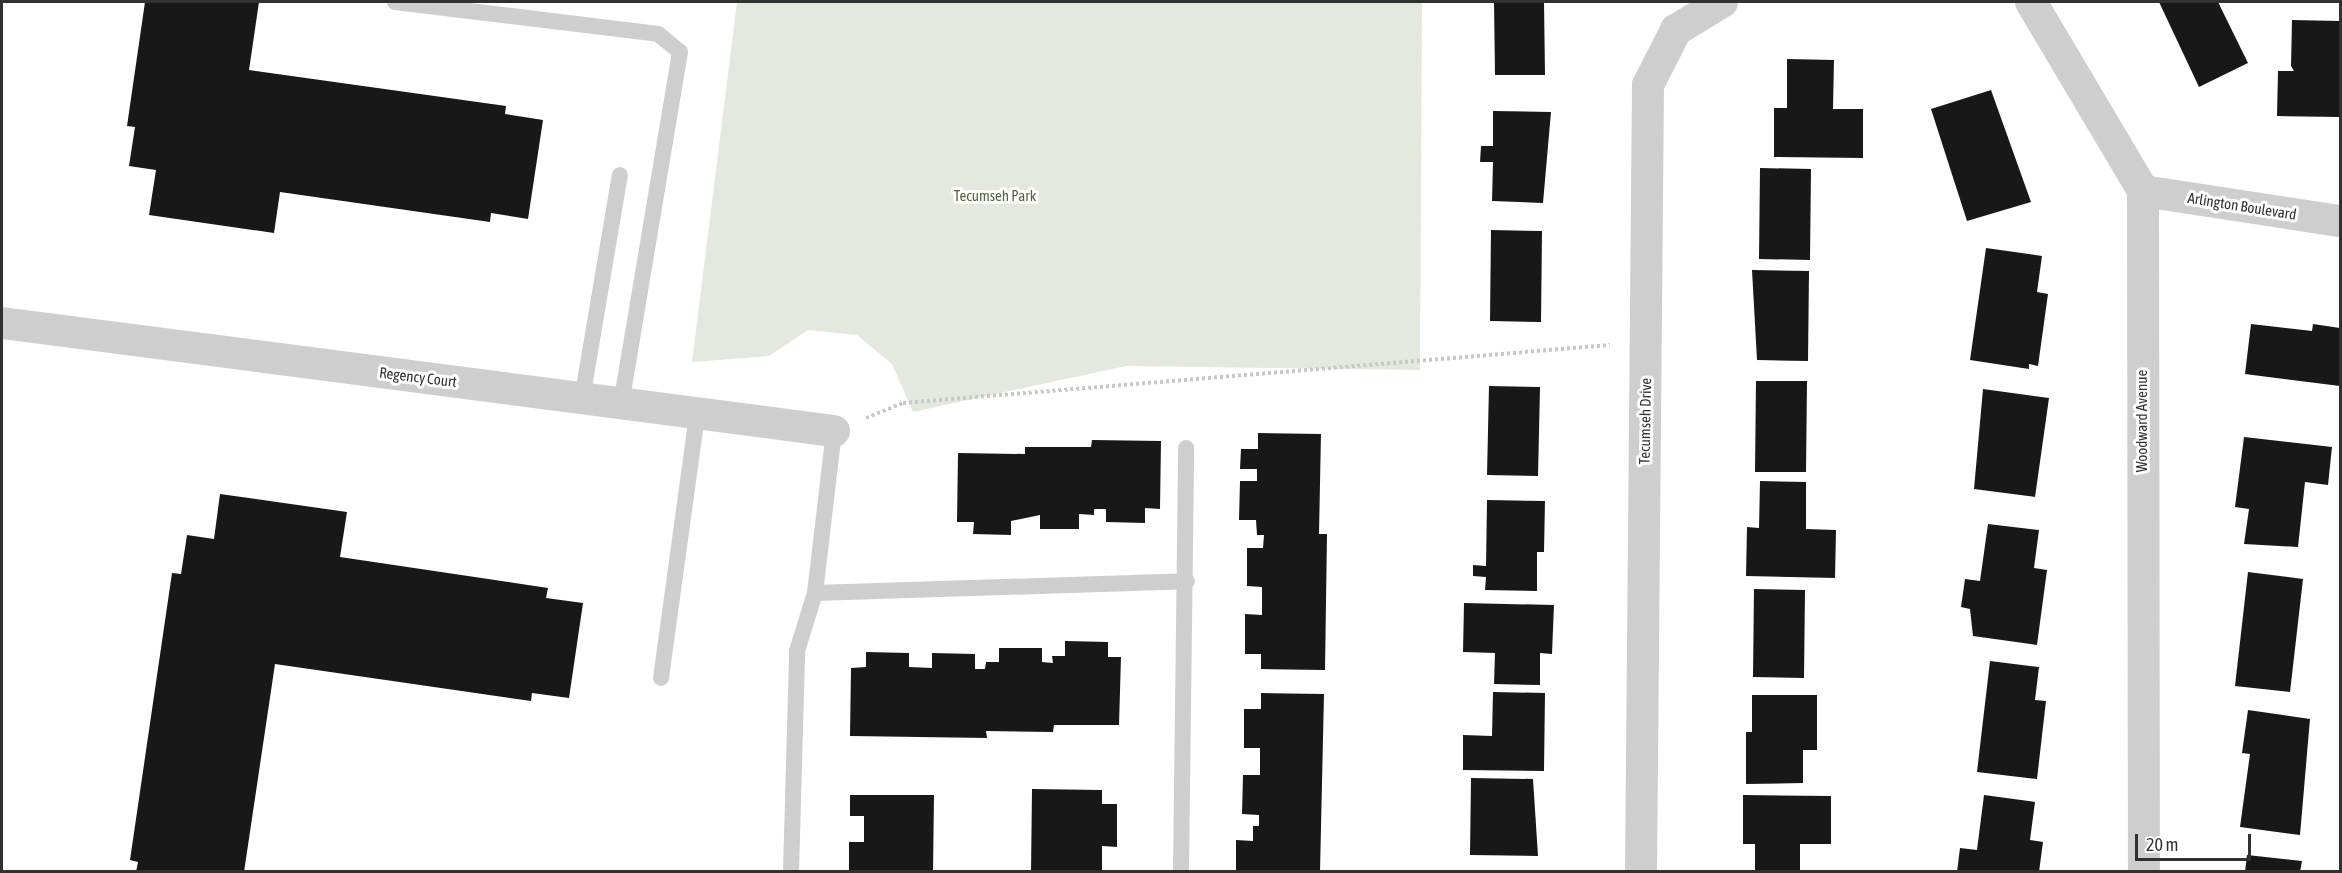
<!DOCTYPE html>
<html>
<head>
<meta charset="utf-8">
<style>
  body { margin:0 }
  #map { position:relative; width:2342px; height:873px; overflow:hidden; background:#fff; font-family:"Asap Condensed",sans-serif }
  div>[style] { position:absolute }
  .green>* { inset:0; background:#e3e9de }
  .building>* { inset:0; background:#181818 }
  .path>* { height:4px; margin-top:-2px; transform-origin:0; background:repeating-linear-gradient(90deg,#c8c8c8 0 3px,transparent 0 6px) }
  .lane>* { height:16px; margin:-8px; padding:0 8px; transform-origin:8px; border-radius:8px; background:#cecece }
  .street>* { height:32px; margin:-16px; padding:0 16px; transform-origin:16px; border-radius:16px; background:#cecece }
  span { translate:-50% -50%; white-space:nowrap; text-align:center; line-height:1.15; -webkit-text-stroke:6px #fff; paint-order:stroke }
  .park-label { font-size:15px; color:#526843 }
  .street-label { font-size:15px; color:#313131 }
  .frame { position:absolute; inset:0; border:3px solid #313131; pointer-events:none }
  .scale { position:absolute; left:2135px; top:834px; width:116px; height:27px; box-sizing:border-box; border:3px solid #313131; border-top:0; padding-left:8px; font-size:18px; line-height:21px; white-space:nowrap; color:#313131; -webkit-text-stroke:4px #fff; paint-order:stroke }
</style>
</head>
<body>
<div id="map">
  <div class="green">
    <div style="clip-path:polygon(737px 2px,1422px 2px,1420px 370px,1126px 366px,913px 412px,892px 364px,857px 335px,808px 330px,769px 356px,692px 362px)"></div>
  </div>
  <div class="building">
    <div style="clip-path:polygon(145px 2px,259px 2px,249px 70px,506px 106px,505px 114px,543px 120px,528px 219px,491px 213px,490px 222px,280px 192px,274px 233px,149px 215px,156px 170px,129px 166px,135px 127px,127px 126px)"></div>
    <div style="clip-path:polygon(1494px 2px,1544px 2px,1545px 75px,1495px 75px)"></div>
    <div style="clip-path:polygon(2159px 2px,2218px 2px,2248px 63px,2199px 87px)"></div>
    <div style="clip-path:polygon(2292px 20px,2340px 21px,2340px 117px,2277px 116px,2278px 71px,2294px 71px,2291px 66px)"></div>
    <div style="clip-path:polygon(1787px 59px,1834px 60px,1833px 109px,1863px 109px,1863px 158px,1774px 157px,1774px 108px,1787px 108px)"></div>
    <div style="clip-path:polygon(1991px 90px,2031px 202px,1967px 221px,1931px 109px)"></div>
    <div style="clip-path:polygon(1493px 111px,1551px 112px,1543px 203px,1492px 201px,1493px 162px,1480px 162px,1481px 146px,1493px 146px)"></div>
    <div style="clip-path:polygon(1760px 168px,1811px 169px,1810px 260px,1759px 259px)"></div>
    <div style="clip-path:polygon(1491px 230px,1542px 231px,1541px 322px,1490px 321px)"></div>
    <div style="clip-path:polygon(1986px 248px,2042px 256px,2037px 292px,2048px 294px,2038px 366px,2029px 364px,2029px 369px,1970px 360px)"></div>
    <div style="clip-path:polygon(1752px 270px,1809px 271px,1808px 361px,1757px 360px)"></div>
    <div style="clip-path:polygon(2251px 324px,2312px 331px,2313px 324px,2340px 328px,2340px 386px,2245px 374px)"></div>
    <div style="clip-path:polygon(1756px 381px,1807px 381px,1806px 472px,1755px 472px)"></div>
    <div style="clip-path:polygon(1489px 386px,1540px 387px,1538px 476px,1487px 475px)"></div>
    <div style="clip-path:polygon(1983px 389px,2049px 398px,2035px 497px,1974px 489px)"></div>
    <div style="clip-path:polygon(1258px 433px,1321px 434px,1319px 534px,1327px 534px,1325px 670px,1261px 669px,1261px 654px,1245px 654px,1245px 614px,1262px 615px,1262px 587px,1247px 586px,1247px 548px,1263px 548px,1264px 535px,1257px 535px,1256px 520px,1239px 520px,1240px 481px,1257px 481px,1257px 469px,1240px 469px,1241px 449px,1258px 449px)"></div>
    <div style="clip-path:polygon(2244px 437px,2332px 447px,2328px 485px,2305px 482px,2298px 547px,2244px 544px,2249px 509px,2235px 507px)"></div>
    <div style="clip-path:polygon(1092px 440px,1161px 441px,1160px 509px,1145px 508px,1145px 523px,1106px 522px,1106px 509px,1094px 509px,1094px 515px,1079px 514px,1079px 529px,1040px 529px,1040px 515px,1011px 521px,1011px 535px,973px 534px,974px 522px,957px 522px,958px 453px,1025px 454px,1025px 447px,1091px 447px)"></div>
    <div style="clip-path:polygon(1760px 481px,1806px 482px,1806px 529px,1836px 530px,1835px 578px,1746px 576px,1747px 527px,1759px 528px)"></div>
    <div style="clip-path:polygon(220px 494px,347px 512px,340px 557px,548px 588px,546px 598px,583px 603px,569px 698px,532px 693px,531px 701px,275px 664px,244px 872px,136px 872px,138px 862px,130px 860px,172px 573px,181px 574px,187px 535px,214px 539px)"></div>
    <div style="clip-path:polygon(1487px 500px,1545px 501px,1544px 552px,1537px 552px,1537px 591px,1485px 590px,1486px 577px,1473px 576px,1473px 565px,1486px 566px)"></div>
    <div style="clip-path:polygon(1988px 524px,2039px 530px,2034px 568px,2047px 570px,2037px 645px,1973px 636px,1970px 609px,1961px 607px,1965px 579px,1980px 581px)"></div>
    <div style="clip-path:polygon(2248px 572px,2303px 579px,2290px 692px,2235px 686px)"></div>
    <div style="clip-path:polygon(1754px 589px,1805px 590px,1804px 678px,1753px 677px)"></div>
    <div style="clip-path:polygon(1464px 603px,1554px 605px,1552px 654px,1540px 653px,1540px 685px,1494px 684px,1495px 653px,1463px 652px)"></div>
    <div style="clip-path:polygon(1065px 641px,1108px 642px,1108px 657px,1121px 657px,1119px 725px,1054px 725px,1053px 732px,986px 731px,987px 738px,850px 736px,851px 668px,866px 667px,866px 652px,909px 653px,909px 667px,932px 668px,932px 653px,975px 654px,975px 669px,985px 669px,986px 662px,999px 662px,999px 648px,1042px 648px,1042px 662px,1053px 663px,1052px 656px,1065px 656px)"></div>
    <div style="clip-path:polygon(1990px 661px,2039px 667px,2035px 700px,2046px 701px,2037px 779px,1977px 772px)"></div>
    <div style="clip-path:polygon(1493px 692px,1545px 693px,1544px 771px,1463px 770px,1463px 735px,1492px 736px)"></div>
    <div style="clip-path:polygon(1261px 693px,1324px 694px,1320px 872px,1236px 872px,1236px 840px,1253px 841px,1253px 826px,1259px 826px,1259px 815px,1242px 814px,1243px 775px,1260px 775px,1260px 748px,1244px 748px,1244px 709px,1261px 709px)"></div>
    <div style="clip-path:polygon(1752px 695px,1817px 695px,1817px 750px,1803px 750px,1803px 783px,1746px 784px,1746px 732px,1752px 732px)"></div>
    <div style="clip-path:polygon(2248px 710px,2310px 719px,2300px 835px,2240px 827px,2250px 754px,2242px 753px)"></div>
    <div style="clip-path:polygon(1471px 778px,1533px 779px,1538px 856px,1470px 855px)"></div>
    <div style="clip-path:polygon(1032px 789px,1102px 790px,1102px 804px,1117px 804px,1117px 847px,1102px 846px,1102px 872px,1031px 872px)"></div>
    <div style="clip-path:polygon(850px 795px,934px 795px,933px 872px,849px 872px,849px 842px,864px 842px,864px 816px,850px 816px)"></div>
    <div style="clip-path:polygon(1743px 795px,1831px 796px,1831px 844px,1800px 844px,1800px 872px,1755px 872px,1755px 844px,1743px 844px)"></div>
    <div style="clip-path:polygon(1984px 795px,2035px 802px,2030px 840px,2043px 842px,2039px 872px,1957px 872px,1960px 848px,1977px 850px)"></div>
    <div style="clip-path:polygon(2247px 855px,2302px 861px,2300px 872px,2245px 872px)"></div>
  </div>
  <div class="path">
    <div style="left:866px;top:418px;width:40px;rotate:-22deg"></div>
    <div style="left:903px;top:403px;width:709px;rotate:-4.69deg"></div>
  </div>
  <div class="lane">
    <div style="left:395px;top:2px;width:265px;rotate:6.9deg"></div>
    <div style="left:658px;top:34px;width:28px;rotate:39deg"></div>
    <div style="left:680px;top:52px;width:357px;rotate:99.5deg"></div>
    <div style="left:582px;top:399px;width:227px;rotate:-80.4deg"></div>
    <div style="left:815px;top:593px;width:372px;rotate:-1.8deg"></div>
    <div style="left:661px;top:678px;width:266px;rotate:-82.2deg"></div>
    <div style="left:791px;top:872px;width:221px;rotate:-88.4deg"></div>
    <div style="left:797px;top:651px;width:61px;rotate:-72.8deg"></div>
    <div style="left:815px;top:593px;width:163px;rotate:-83.3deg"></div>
    <div style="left:1181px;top:872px;width:424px;rotate:-89.3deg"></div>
  </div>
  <div class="street">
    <div style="left:2031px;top:2px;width:220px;rotate:59.3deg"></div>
    <div style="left:2143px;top:191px;width:681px;rotate:89.92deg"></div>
    <div style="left:2143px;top:191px;width:199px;rotate:8.7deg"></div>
    <div style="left:2px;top:323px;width:839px;rotate:7.4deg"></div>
    <div style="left:1641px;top:872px;width:787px;rotate:-89.49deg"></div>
    <div style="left:1648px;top:85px;width:62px;rotate:-63deg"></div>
    <div style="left:1676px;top:30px;width:54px;rotate:-31.3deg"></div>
  </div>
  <div class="park-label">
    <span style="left:995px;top:196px">Tecumseh Park</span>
  </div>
  <div class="street-label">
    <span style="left:2242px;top:206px;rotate:9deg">Arlington Boulevard</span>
    <span style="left:418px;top:377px;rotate:7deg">Regency Court</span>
    <span style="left:1645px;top:421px;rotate:-89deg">Tecumseh Drive</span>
    <span style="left:2142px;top:421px;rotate:-90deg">Woodward Avenue</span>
  </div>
  <div class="frame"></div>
  <div class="scale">20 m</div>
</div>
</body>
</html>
